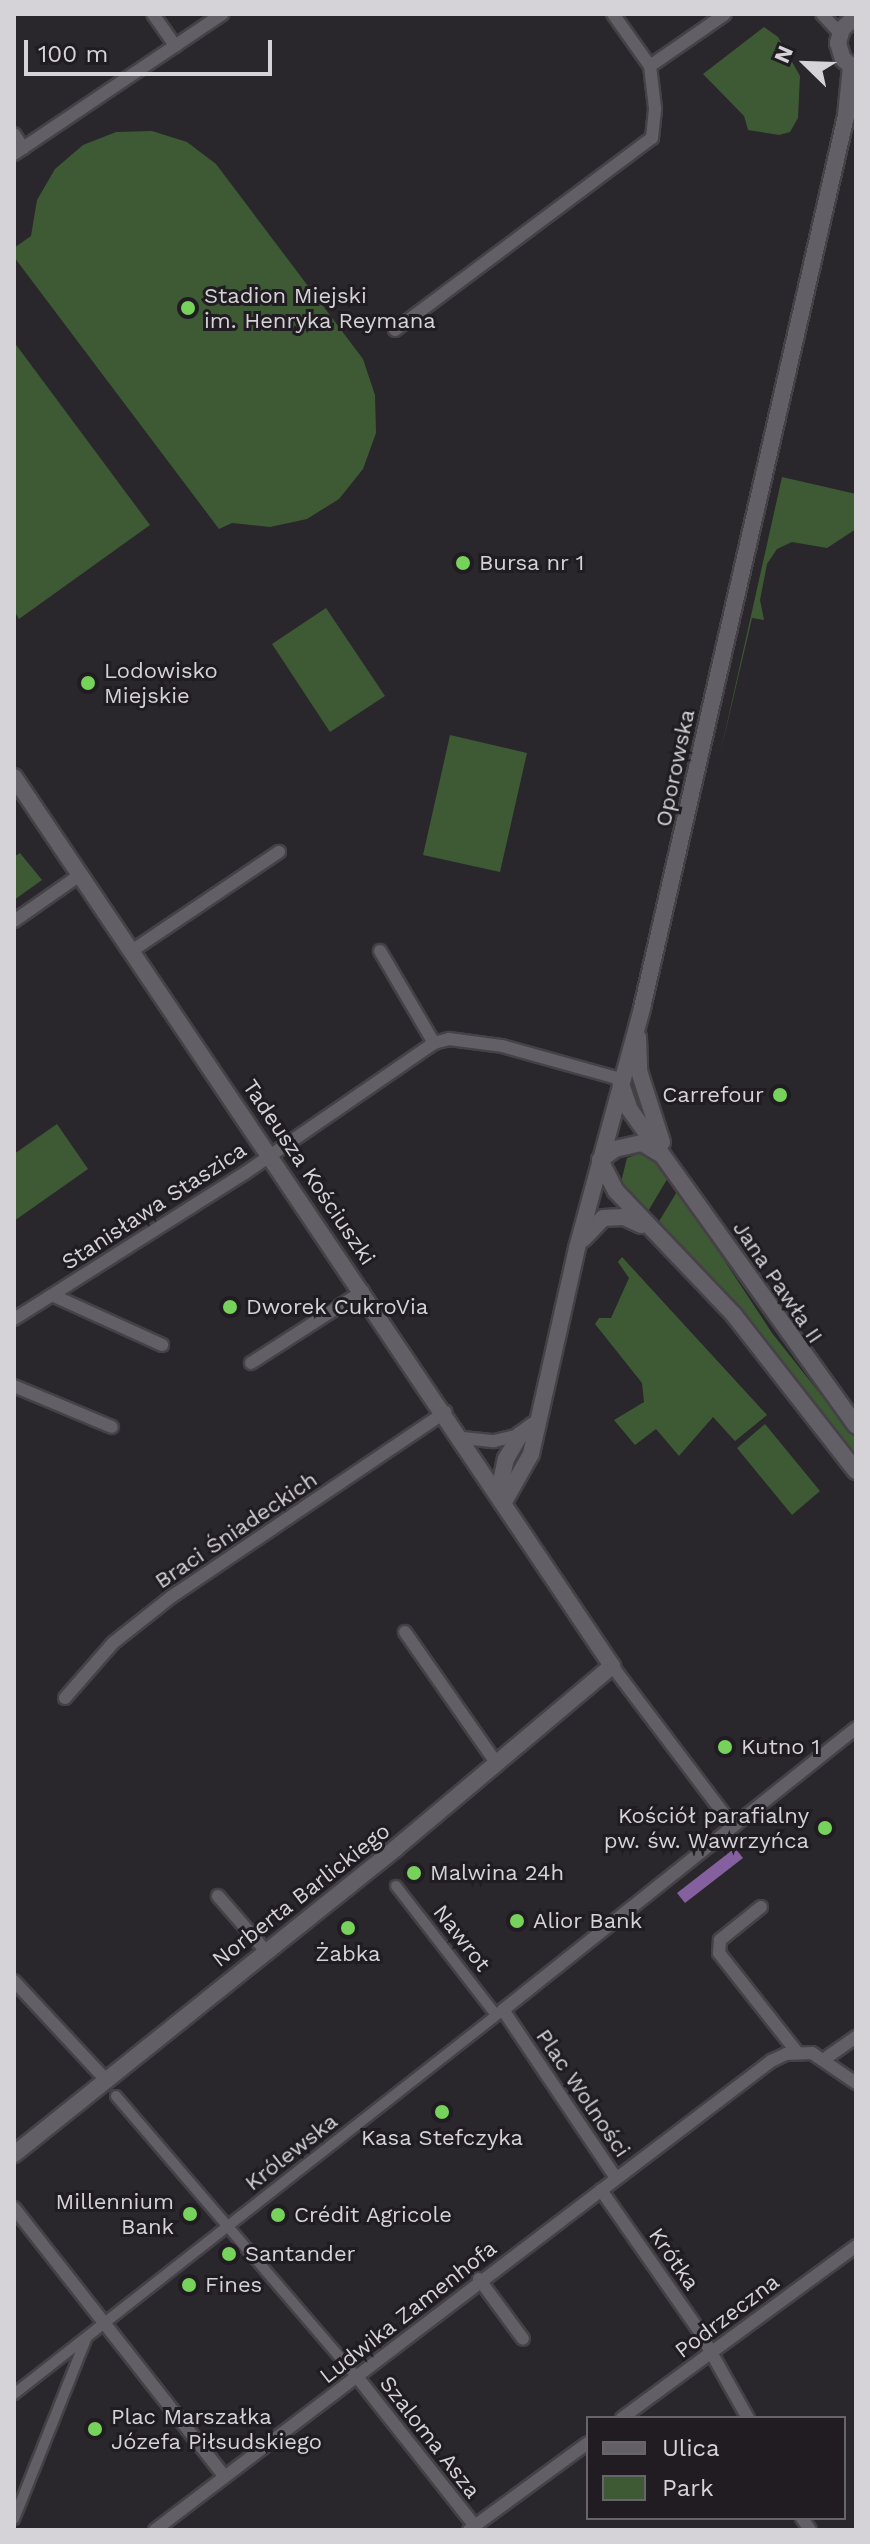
<!DOCTYPE html>
<html>
<head>
<meta charset="utf-8">
<style>
  body { margin:0 }
  #map { position:relative; width:870px; height:2544px; overflow:hidden; background:#29262c; font-family:"Work Sans",sans-serif }
  div>[style] { position:absolute }
  .green>* { inset:0; background:#3d5a34 }
  .water>* { inset:0; background:#85609e }
  .roads { filter:drop-shadow(2px 0 #454247) drop-shadow(-2px 0 #454247) drop-shadow(0 2px #454247) drop-shadow(0 -2px #454247) }
  .pedestrian>* { height:10px; margin:-5px; padding:0 5px; transform-origin:5px; border-radius:5px; background:#635f66 }
  .minor>* { height:12px; margin:-6px; padding:0 6px; transform-origin:6px; border-radius:6px; background:#635f66 }
  .tertiary>* { height:16px; margin:-8px; padding:0 8px; transform-origin:8px; border-radius:8px; background:#635f66 }
  .dots>* { width:22px; height:22px; translate:-50% -50%; box-sizing:border-box; border:4px solid #201c22; border-radius:50% }
  span { translate:-50% -50%; white-space:nowrap; text-align:center; line-height:1.15; -webkit-text-stroke:6px #201c22; paint-order:stroke }
  .poi-label { font-size:22px; color:#d5d3d7 }
  .left { translate:0 -50%; text-align:left }
  .right { translate:-100% -50%; text-align:right }
  .street-label { font-size:22px; color:#d5d3d7 }
  .frame { position:absolute; inset:0; border:16px solid #d5d3d7; pointer-events:none }
  .legend { position:absolute; left:586px; top:2416px; width:260px; height:104px; box-sizing:border-box; background:#201c22; border:2px solid #68656a; margin:0; padding:10px 14px; list-style:none; font-size:24px; color:#d5d3d7 }
  .legend li { display:flex; align-items:center; gap:16px; height:40px }
  .legend b { width:40px; border:2px solid #68656a }
  .north { position:absolute; left:766px; top:24px; width:80px; height:80px; -webkit-text-stroke:6px #201c22; paint-order:stroke; rotate:293deg; font-size:22px; font-weight:700; line-height:32px; text-align:center; color:#d5d3d7 }
  .north::after { content:''; display:block; margin:auto; width:28px; height:36px; background:#d5d3d7; clip-path:polygon(50% 0,100% 100%,50% 72%,0 100%) }
  .scale { position:absolute; left:24px; top:40px; width:248px; height:36px; box-sizing:border-box; border:4px solid #d5d3d7; border-top:0; padding-left:10px; font-size:24px; line-height:28px; white-space:nowrap; color:#d5d3d7; -webkit-text-stroke:6px #201c22; paint-order:stroke }
</style>
</head>
<body>
<div id="map">
  <div class="green">
    <div style="clip-path:polygon(764px 27px,778px 37px,800px 76px,798px 118px,790px 132px,779px 135px,748px 130px,744px 116px,703px 74px)"></div>
    <div style="clip-path:polygon(152px 131px,187px 142px,216px 164px,363px 359px,375px 395px,376px 433px,363px 469px,339px 499px,307px 519px,270px 527px,232px 523px,219px 529px,14px 257px,14px 248px,31px 236px,37px 200px,55px 169px,83px 145px,116px 132px)"></div>
    <div style="clip-path:polygon(14px 342px,150px 525px,19px 619px,14px 611px)"></div>
    <div style="clip-path:polygon(782px 477px,856px 494px,856px 529px,827px 548px,792px 542px,777px 549px,767px 564px,760px 600px,764px 620px,752px 618px,719px 759px)"></div>
    <div style="clip-path:polygon(326px 608px,385px 696px,330px 732px,272px 644px)"></div>
    <div style="clip-path:polygon(450px 735px,527px 753px,500px 872px,423px 855px)"></div>
    <div style="clip-path:polygon(20px 853px,42px 880px,14px 900px,14px 857px)"></div>
    <div style="clip-path:polygon(57px 1124px,88px 1169px,14px 1221px,14px 1154px)"></div>
    <div style="clip-path:polygon(643px 1152px,658px 1159px,669px 1176px,647px 1213px,621px 1182px,627px 1158px)"></div>
    <div style="clip-path:polygon(678px 1190px,772px 1333px,856px 1439px,856px 1455px,731px 1297px,658px 1223px)"></div>
    <div style="clip-path:polygon(622px 1257px,767px 1415px,735px 1441px,713px 1417px,679px 1456px,656px 1429px,635px 1445px,614px 1420px,644px 1402px,642px 1383px,595px 1324px,599px 1318px,611px 1318px,629px 1278px,618px 1262px)"></div>
    <div style="clip-path:polygon(765px 1424px,820px 1491px,792px 1515px,737px 1448px)"></div>
  </div>
  <div class="water">
    <div style="clip-path:polygon(735px 1848px,743px 1858px,685px 1903px,677px 1893px)"></div>
  </div>
  <div class="roads">
    <div class="pedestrian">
      <div style="left:396px;top:1886px;width:163px;rotate:52.2deg"></div>
      <div style="left:116px;top:2096px;width:372px;rotate:49.4deg"></div>
      <div style="left:14px;top:2394px;width:622px;rotate:-38.14deg"></div>
      <div style="left:14px;top:2519px;width:194px;rotate:-68.2deg"></div>
    </div>
    <div class="minor">
      <div style="left:153px;top:14px;width:39px;rotate:55deg"></div>
      <div style="left:822px;top:14px;width:26px;rotate:47deg"></div>
      <div style="left:650px;top:66px;width:91px;rotate:-34.7deg"></div>
      <div style="left:14px;top:134px;width:17px;rotate:57deg"></div>
      <div style="left:14px;top:154px;width:251px;rotate:-33.9deg"></div>
      <div style="left:395px;top:330px;width:321px;rotate:-36.8deg"></div>
      <div style="left:652px;top:138px;width:30px;rotate:-84deg"></div>
      <div style="left:655px;top:108px;width:42px;rotate:-96.8deg"></div>
      <div style="left:650px;top:66px;width:64px;rotate:-125.4deg"></div>
      <div style="left:14px;top:921px;width:82px;rotate:-35deg"></div>
      <div style="left:133px;top:950px;width:176px;rotate:-33.9deg"></div>
      <div style="left:380px;top:951px;width:107px;rotate:59.6deg"></div>
      <div style="left:52px;top:1295px;width:121px;rotate:24.4deg"></div>
      <div style="left:14px;top:1319px;width:273px;rotate:-32.3deg"></div>
      <div style="left:245px;top:1173px;width:229px;rotate:-34.5deg"></div>
      <div style="left:434px;top:1043px;width:16px;rotate:-15deg"></div>
      <div style="left:449px;top:1039px;width:53px;rotate:7.5deg"></div>
      <div style="left:502px;top:1046px;width:123px;rotate:15.6deg"></div>
      <div style="left:251px;top:1363px;width:133px;rotate:-32.7deg"></div>
      <div style="left:14px;top:1386px;width:106px;rotate:22.7deg"></div>
      <div style="left:463px;top:1438px;width:31px;rotate:6deg"></div>
      <div style="left:494px;top:1441px;width:27px;rotate:-13deg"></div>
      <div style="left:405px;top:1632px;width:161px;rotate:55.1deg"></div>
      <div style="left:612px;top:1666px;width:201px;rotate:52.9deg"></div>
      <div style="left:65px;top:1698px;width:73px;rotate:-48.9deg"></div>
      <div style="left:113px;top:1643px;width:74px;rotate:-38.4deg"></div>
      <div style="left:171px;top:1597px;width:331px;rotate:-34deg"></div>
      <div style="left:218px;top:1896px;width:72px;rotate:49deg"></div>
      <div style="left:761px;top:1907px;width:53px;rotate:141.2deg"></div>
      <div style="left:720px;top:1940px;width:13px;rotate:94deg"></div>
      <div style="left:719px;top:1953px;width:126px;rotate:51.8deg"></div>
      <div style="left:14px;top:1981px;width:134px;rotate:47.1deg"></div>
      <div style="left:826px;top:2058px;width:37px;rotate:-35deg"></div>
      <div style="left:616px;top:2178px;width:202px;rotate:-123.9deg"></div>
      <div style="left:503px;top:2010px;width:452px;rotate:-38.6deg"></div>
      <div style="left:601px;top:2190px;width:169px;rotate:55.1deg"></div>
      <div style="left:698px;top:2329px;width:102px;rotate:60.7deg"></div>
      <div style="left:14px;top:2208px;width:340px;rotate:51.9deg"></div>
      <div style="left:479px;top:2279px;width:74px;rotate:53.7deg"></div>
      <div style="left:358px;top:2378px;width:189px;rotate:51.7deg"></div>
      <div style="left:622px;top:2418px;width:290px;rotate:-36.3deg"></div>
      <div style="left:802px;top:2518px;width:14px;rotate:56deg"></div>
      <div style="left:155px;top:2530px;width:774px;rotate:-37.28deg"></div>
      <div style="left:771px;top:2061px;width:17px;rotate:-25deg"></div>
      <div style="left:786px;top:2054px;width:26px;rotate:-2deg"></div>
      <div style="left:812px;top:2053px;width:53px;rotate:34.3deg"></div>
      <div style="left:469px;top:2530px;width:147px;rotate:-36.2deg"></div>
    </div>
    <div class="tertiary">
      <div style="left:856px;top:16px;width:19px;rotate:137deg"></div>
      <div style="left:842px;top:29px;width:15px;rotate:106deg"></div>
      <div style="left:838px;top:43px;width:17px;rotate:73deg"></div>
      <div style="left:843px;top:59px;width:17px;rotate:40deg"></div>
      <div style="left:14px;top:777px;width:1071px;rotate:56.07deg"></div>
      <div style="left:612px;top:1666px;width:284px;rotate:139.9deg"></div>
      <div style="left:395px;top:1849px;width:488px;rotate:141.3deg"></div>
      <div style="left:638px;top:1037px;width:34px;rotate:88deg"></div>
      <div style="left:639px;top:1071px;width:75px;rotate:72.1deg"></div>
      <div style="left:620px;top:1081px;width:31px;rotate:71deg"></div>
      <div style="left:630px;top:1110px;width:388px;rotate:54.4deg"></div>
      <div style="left:600px;top:1160px;width:35px;rotate:63deg"></div>
      <div style="left:616px;top:1191px;width:171px;rotate:46.4deg"></div>
      <div style="left:734px;top:1315px;width:198px;rotate:52deg"></div>
      <div style="left:600px;top:1160px;width:19px;rotate:-36deg"></div>
      <div style="left:615px;top:1149px;width:28px;rotate:-13deg"></div>
      <div style="left:642px;top:1143px;width:21px;rotate:31deg"></div>
      <div style="left:583px;top:1239px;width:29px;rotate:-46deg"></div>
      <div style="left:603px;top:1218px;width:21px;rotate:-3deg"></div>
      <div style="left:624px;top:1217px;width:19px;rotate:25deg"></div>
      <div style="left:499px;top:1491px;width:33px;rotate:-78deg"></div>
      <div style="left:506px;top:1459px;width:28px;rotate:-60deg"></div>
      <div style="left:520px;top:1435px;width:17px;rotate:-36deg"></div>
      <div style="left:505px;top:1500px;width:53px;rotate:-60.5deg"></div>
      <div style="left:531px;top:1454px;width:211px;rotate:-77.4deg"></div>
      <div style="left:577px;top:1248px;width:249px;rotate:-74.8deg"></div>
      <div style="left:642px;top:1008px;width:915px;rotate:-77.12deg"></div>
      <div style="left:846px;top:116px;width:49px;rotate:-84.2deg"></div>
    </div>
  </div>
  <div class="dots">
    <div style="left:188px;top:308px;background:#76d25a"></div>
    <div style="left:463px;top:563px;background:#76d25a"></div>
    <div style="left:88px;top:683px;background:#76d25a"></div>
    <div style="left:780px;top:1095px;background:#76d25a"></div>
    <div style="left:230px;top:1307px;background:#76d25a"></div>
    <div style="left:725px;top:1747px;background:#76d25a"></div>
    <div style="left:825px;top:1828px;background:#76d25a"></div>
    <div style="left:414px;top:1873px;background:#76d25a"></div>
    <div style="left:517px;top:1921px;background:#76d25a"></div>
    <div style="left:348px;top:1928px;background:#76d25a"></div>
    <div style="left:442px;top:2112px;background:#76d25a"></div>
    <div style="left:190px;top:2214px;background:#76d25a"></div>
    <div style="left:278px;top:2215px;background:#76d25a"></div>
    <div style="left:229px;top:2254px;background:#76d25a"></div>
    <div style="left:189px;top:2285px;background:#76d25a"></div>
    <div style="left:95px;top:2429px;background:#76d25a"></div>
  </div>
  <div class="poi-label">
    <span class="left" style="left:204px;top:308px">Stadion Miejski<br>im. Henryka Reymana</span>
    <span class="left" style="left:479px;top:563px">Bursa nr 1</span>
    <span class="left" style="left:104px;top:683px">Lodowisko<br>Miejskie</span>
    <span class="right" style="left:764px;top:1095px">Carrefour</span>
    <span class="left" style="left:246px;top:1307px">Dworek CukroVia</span>
    <span class="left" style="left:741px;top:1747px">Kutno 1</span>
    <span class="right" style="left:809px;top:1828px">Kościół parafialny<br>pw. św. Wawrzyńca</span>
    <span class="left" style="left:430px;top:1873px">Malwina 24h</span>
    <span class="left" style="left:533px;top:1921px">Alior Bank</span>
    <span style="left:348px;top:1954px">Żabka</span>
    <span style="left:442px;top:2138px">Kasa Stefczyka</span>
    <span class="right" style="left:174px;top:2214px">Millennium<br>Bank</span>
    <span class="left" style="left:294px;top:2215px">Crédit Agricole</span>
    <span class="left" style="left:245px;top:2254px">Santander</span>
    <span class="left" style="left:205px;top:2285px">Fines</span>
    <span class="left" style="left:111px;top:2429px">Plac Marszałka<br>Józefa Piłsudskiego</span>
  </div>
  <div class="street-label">
    <span style="left:675px;top:768px;rotate:-78deg">Oporowska</span>
    <span style="left:309px;top:1172px;rotate:56deg">Tadeusza Kościuszki</span>
    <span style="left:154px;top:1206px;rotate:-33deg">Stanisława Staszica</span>
    <span style="left:778px;top:1282px;rotate:56deg">Jana Pawła II</span>
    <span style="left:236px;top:1530px;rotate:-34deg">Braci Śniadeckich</span>
    <span style="left:301px;top:1895px;rotate:-38deg">Norberta Barlickiego</span>
    <span style="left:462px;top:1938px;rotate:52deg">Nawrot</span>
    <span style="left:583px;top:2093px;rotate:56deg">Plac Wolności</span>
    <span style="left:291px;top:2152px;rotate:-38deg">Królewska</span>
    <span style="left:674px;top:2259px;rotate:55deg">Krótka</span>
    <span style="left:408px;top:2312px;rotate:-38deg">Ludwika Zamenhofa</span>
    <span style="left:727px;top:2316px;rotate:-37deg">Podrzeczna</span>
    <span style="left:430px;top:2437px;rotate:52deg">Szaloma Asza</span>
  </div>
  <div class="frame"></div>
  <ul class="legend">
  <li><b style="height:10px;background:#635f66"></b>Ulica</li>
  <li><b style="height:22px;background:#3d5a34"></b>Park</li>
  </ul>
  <div class="north">N</div>
  <div class="scale">100 m</div>
</div>
</body>
</html>
